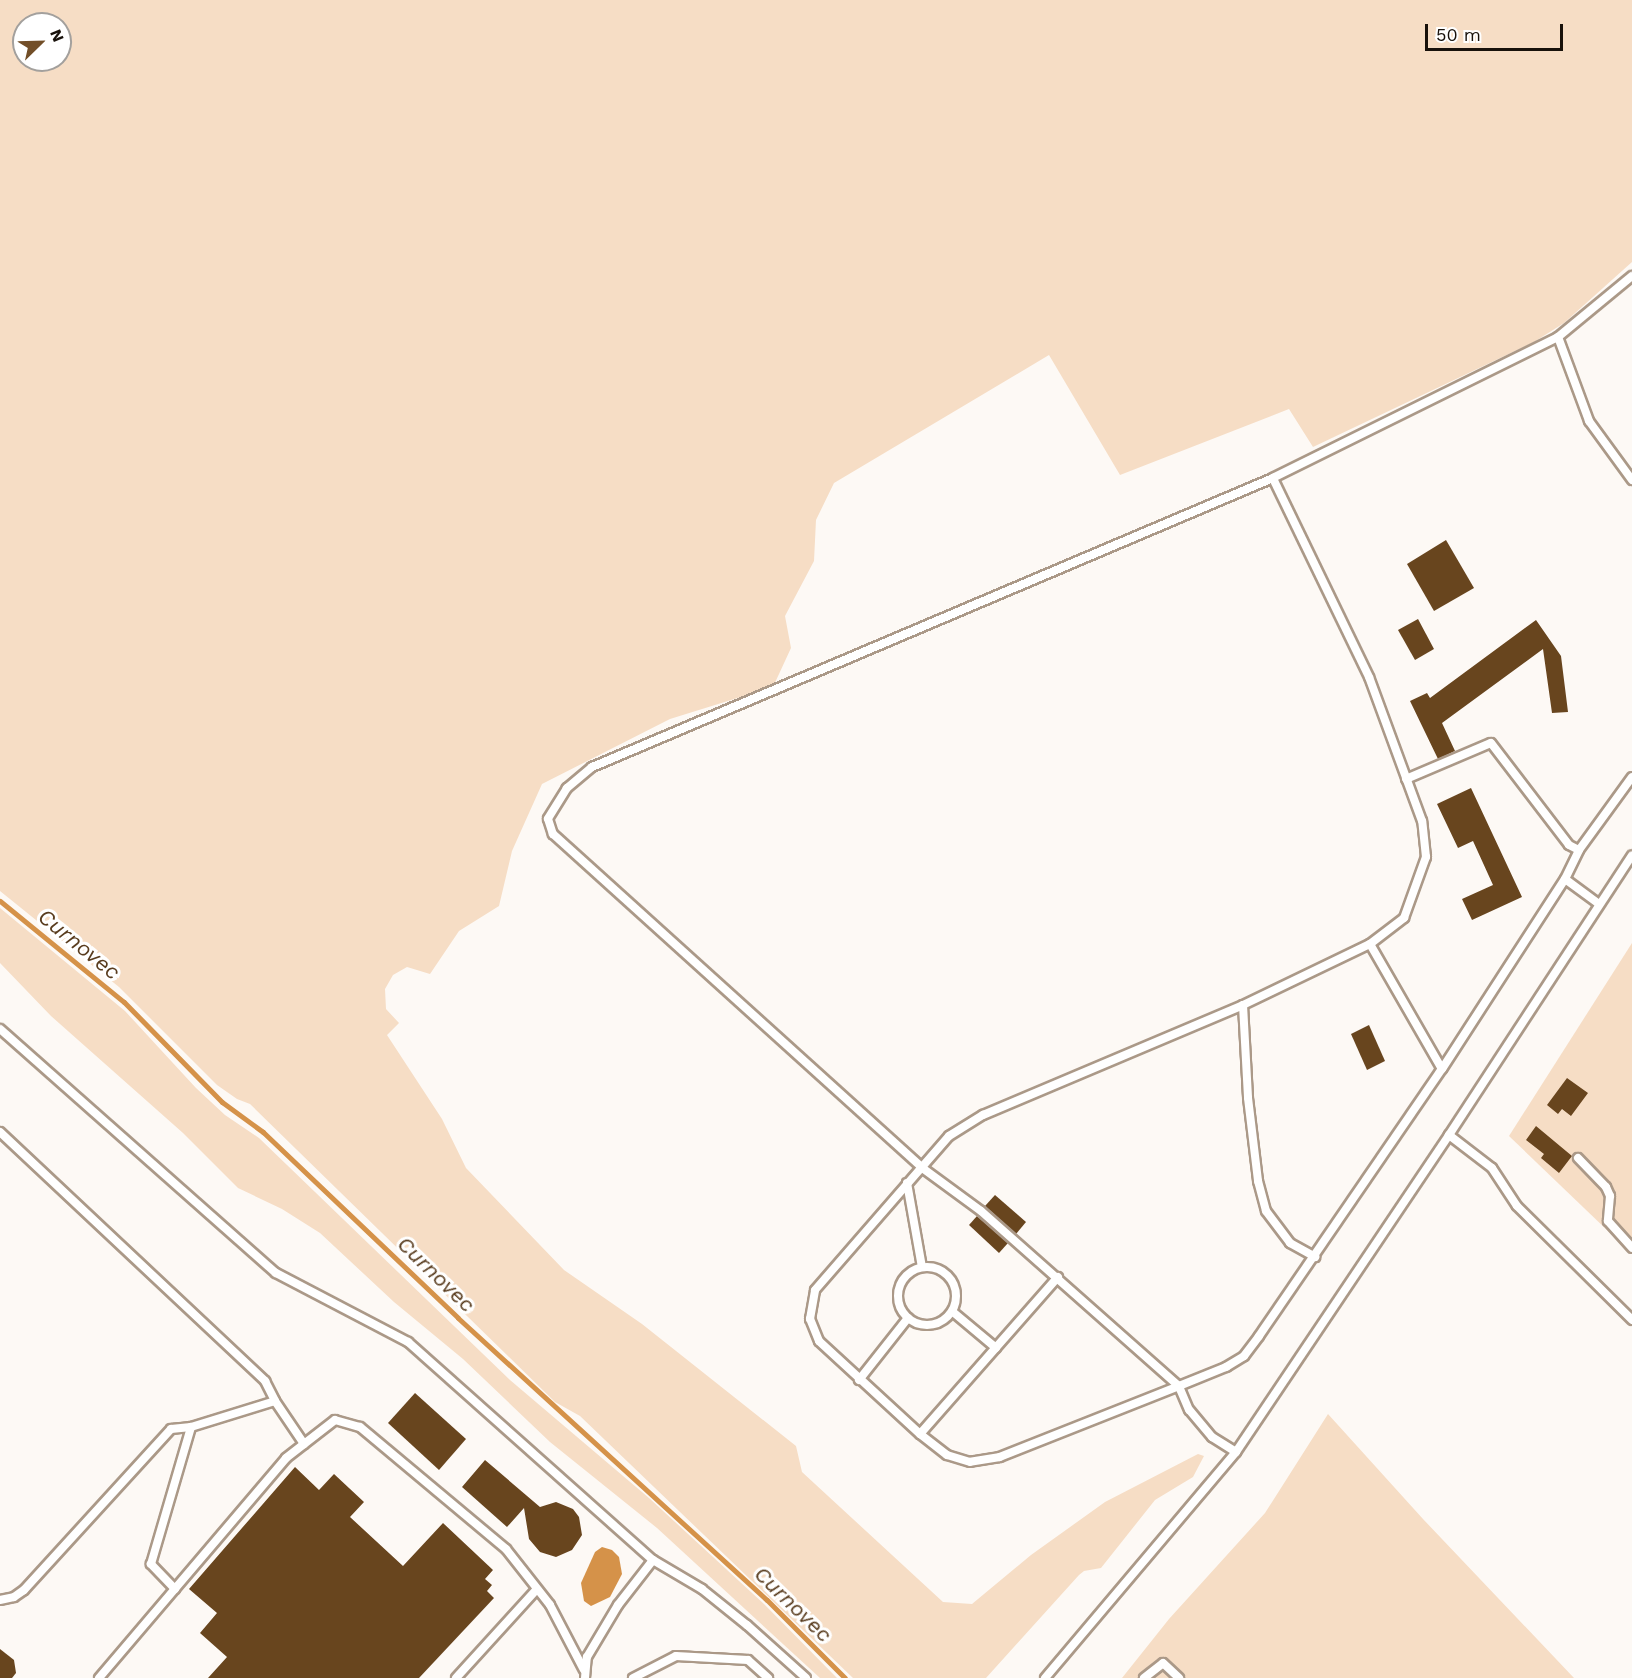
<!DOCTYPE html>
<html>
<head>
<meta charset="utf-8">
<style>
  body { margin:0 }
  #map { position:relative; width:1632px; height:1678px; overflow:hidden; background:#fdf9f5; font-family:"Work Sans",sans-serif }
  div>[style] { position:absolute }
  .green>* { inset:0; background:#f6ddc5 }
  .water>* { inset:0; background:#d59249 }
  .stream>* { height:5px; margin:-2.5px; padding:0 2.5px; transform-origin:2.5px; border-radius:2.5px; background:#d59249 }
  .building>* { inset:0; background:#68451e }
  .roads { filter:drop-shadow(2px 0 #ab9988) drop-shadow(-2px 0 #ab9988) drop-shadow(0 2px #ab9988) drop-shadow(0 -2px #ab9988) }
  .lane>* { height:8px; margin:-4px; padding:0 4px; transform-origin:4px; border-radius:4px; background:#fff }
  .lane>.ring { margin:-4px; padding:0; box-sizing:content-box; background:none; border:8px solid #fff; border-radius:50% }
  span { translate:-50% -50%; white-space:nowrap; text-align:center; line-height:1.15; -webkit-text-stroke:6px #fff; paint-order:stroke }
  .water-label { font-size:22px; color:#593c1e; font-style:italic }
  .north { position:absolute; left:12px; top:12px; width:60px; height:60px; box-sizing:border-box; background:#fff; border:2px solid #a3a09d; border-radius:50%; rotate:67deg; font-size:16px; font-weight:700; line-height:24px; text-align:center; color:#18110b }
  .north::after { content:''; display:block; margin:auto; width:21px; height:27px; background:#724e28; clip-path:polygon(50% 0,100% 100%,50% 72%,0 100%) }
  .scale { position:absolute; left:1425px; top:24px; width:138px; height:27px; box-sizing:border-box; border:3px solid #18110b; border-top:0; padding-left:8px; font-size:18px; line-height:21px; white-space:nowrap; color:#18110b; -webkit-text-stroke:4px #fff; paint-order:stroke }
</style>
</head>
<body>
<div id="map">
  <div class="green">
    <div style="clip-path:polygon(evenodd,0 0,1632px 0,1632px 262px,1564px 323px,1534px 342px,1313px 447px,1289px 409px,1120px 475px,1049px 355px,834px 483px,816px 520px,814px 561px,785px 616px,791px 648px,773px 687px,670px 719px,542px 784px,512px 851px,499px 906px,459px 931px,430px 974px,407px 967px,393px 975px,385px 989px,386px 1009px,399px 1023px,387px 1035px,442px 1119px,466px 1168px,564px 1270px,642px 1324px,796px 1446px,802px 1472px,943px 1602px,972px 1604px,1031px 1555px,1105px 1502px,1198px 1454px,1204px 1456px,1193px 1477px,1155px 1500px,1101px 1568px,1084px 1571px,1079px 1575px,986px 1678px,853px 1678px,580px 1416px,555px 1402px,250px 1104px,237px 1099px,217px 1085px,119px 987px,0 891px,0 0,24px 24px,60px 24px,60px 60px,24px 60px,24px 24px)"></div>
    <div style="clip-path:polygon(0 908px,125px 1011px,196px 1088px,225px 1115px,259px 1138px,510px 1380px,649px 1498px,764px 1604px,837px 1678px,820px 1678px,657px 1528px,550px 1442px,463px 1359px,394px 1302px,320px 1233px,282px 1209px,238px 1188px,183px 1133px,51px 1016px,0 963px)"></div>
    <div style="clip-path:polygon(1632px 943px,1632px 1254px,1509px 1136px)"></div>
    <div style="clip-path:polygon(1328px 1414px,1423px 1519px,1574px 1678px,1122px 1678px,1169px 1619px,1265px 1513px)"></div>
  </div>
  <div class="water">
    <div style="clip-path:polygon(602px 1547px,612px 1550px,619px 1557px,622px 1574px,610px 1597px,591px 1606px,584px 1601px,581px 1583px,595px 1552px)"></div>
  </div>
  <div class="stream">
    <div style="left:0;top:901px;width:160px;rotate:39.2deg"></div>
    <div style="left:124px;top:1002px;width:140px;rotate:45.6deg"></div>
    <div style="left:222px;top:1102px;width:51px;rotate:36.2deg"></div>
    <div style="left:263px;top:1132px;width:269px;rotate:43.6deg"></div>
    <div style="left:458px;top:1318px;width:418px;rotate:42.4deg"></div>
    <div style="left:767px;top:1600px;width:110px;rotate:45deg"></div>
  </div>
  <div class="building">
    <div style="clip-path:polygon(1446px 540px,1474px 588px,1434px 611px,1407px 564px)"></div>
    <div style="clip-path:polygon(1418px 619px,1434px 649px,1415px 660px,1398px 630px)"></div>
    <div style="clip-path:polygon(1536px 620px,1561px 656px,1568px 712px,1552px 713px,1543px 649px,1442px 723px,1455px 751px,1438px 759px,1410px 701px,1427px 693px,1430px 698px)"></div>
    <div style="clip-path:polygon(1471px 788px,1522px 897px,1472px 920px,1462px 899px,1493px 885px,1473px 841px,1458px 848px,1437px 804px)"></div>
    <div style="clip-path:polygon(1369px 1025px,1385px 1061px,1367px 1070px,1351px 1034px)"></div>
    <div style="clip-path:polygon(1567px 1078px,1588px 1093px,1571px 1116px,1562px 1109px,1558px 1114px,1547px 1105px)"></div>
    <div style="clip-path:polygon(1536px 1126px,1572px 1156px,1559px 1173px,1541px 1158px,1544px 1154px,1526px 1140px)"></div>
    <div style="clip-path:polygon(995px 1195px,1026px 1222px,1016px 1234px,985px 1206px)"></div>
    <div style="clip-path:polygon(977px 1216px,1008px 1243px,999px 1253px,969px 1225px)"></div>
    <div style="clip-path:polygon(415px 1393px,466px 1439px,439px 1470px,388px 1423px)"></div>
    <div style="clip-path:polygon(485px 1460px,540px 1507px,556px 1502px,573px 1509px,579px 1517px,582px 1535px,572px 1550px,556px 1557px,540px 1552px,529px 1539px,524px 1508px,507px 1527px,462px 1487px)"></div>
    <div style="clip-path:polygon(295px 1467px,319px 1490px,334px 1474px,364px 1502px,350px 1517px,403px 1566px,443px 1523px,493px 1570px,485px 1579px,492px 1585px,487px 1591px,494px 1598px,419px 1678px,208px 1678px,227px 1657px,200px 1633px,217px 1613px,189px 1589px)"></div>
    <div style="clip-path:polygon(0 1649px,14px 1660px,16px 1673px,12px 1678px,0 1678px)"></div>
  </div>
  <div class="roads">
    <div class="lane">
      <div style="left:1632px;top:276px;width:96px;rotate:140.5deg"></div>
      <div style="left:1558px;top:337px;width:318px;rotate:153.7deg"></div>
      <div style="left:1273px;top:478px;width:740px;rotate:157deg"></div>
      <div style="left:592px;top:767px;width:33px;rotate:140deg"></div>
      <div style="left:567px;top:788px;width:36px;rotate:122deg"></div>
      <div style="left:548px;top:819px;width:16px;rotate:72deg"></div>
      <div style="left:553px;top:834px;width:496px;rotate:42.1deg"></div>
      <div style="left:921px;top:1167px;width:74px;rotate:36.3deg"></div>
      <div style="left:981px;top:1211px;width:264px;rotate:41.5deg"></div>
      <div style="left:1179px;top:1386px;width:51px;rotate:-22deg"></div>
      <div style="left:1226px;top:1367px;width:21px;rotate:-31deg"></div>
      <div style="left:1244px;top:1356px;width:25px;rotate:-53deg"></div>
      <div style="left:1259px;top:1336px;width:324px;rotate:-55.6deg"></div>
      <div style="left:1442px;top:1069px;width:226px;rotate:-57.1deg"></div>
      <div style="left:1565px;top:879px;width:32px;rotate:-64deg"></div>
      <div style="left:1579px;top:850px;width:90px;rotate:-54deg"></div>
      <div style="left:1558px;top:337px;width:90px;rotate:69.7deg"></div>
      <div style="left:1589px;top:421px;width:73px;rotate:53.9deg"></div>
      <div style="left:1406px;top:779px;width:92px;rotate:-23deg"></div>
      <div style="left:1491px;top:743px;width:128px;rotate:52.6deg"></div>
      <div style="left:1569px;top:845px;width:11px;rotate:27deg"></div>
      <div style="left:1565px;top:879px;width:42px;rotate:36.3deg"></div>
      <div style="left:1370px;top:944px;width:144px;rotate:60.1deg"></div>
      <div style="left:1243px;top:1005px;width:93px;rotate:86.9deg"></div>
      <div style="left:1248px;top:1098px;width:84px;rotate:83.1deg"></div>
      <div style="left:1258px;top:1181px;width:31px;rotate:75deg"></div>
      <div style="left:1266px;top:1211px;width:40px;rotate:53deg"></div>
      <div style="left:1290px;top:1243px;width:29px;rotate:29deg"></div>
      <div style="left:0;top:1029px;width:368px;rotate:41.5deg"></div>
      <div style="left:276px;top:1273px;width:149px;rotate:27.6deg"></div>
      <div style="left:408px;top:1342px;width:328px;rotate:41.7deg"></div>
      <div style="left:653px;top:1560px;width:57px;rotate:30.6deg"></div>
      <div style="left:702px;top:1589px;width:58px;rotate:38.7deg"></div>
      <div style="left:747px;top:1625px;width:79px;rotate:41.9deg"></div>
      <div style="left:0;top:1132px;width:364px;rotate:43.2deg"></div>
      <div style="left:265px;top:1381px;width:22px;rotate:63deg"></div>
      <div style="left:1449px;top:1135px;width:54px;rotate:37.5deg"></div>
      <div style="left:1492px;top:1168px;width:45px;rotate:56.7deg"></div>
      <div style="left:1517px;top:1206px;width:162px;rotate:44.7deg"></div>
      <div style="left:1578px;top:1158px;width:40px;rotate:46deg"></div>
      <div style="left:1606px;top:1187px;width:10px;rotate:66deg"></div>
      <div style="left:1610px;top:1196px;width:25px;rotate:95deg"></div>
      <div style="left:1608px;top:1221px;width:36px;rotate:48deg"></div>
      <div style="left:907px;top:1183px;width:85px;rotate:79.9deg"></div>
      <div class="ring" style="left:898px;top:1267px;width:50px;height:50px"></div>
      <div style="left:953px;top:1312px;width:56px;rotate:39.9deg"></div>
      <div style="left:859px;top:1380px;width:79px;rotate:-51.7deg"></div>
      <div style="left:920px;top:1434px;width:209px;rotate:-48.7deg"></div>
      <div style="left:1236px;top:1452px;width:28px;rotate:-148deg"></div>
      <div style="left:1212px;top:1437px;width:35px;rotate:-130deg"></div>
      <div style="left:1189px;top:1410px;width:26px;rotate:-113deg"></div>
      <div style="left:1179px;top:1386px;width:193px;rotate:158.4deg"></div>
      <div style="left:1000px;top:1457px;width:30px;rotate:171deg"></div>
      <div style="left:970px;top:1462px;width:24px;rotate:-163deg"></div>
      <div style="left:947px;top:1455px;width:34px;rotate:-142deg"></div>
      <div style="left:920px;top:1434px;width:137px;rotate:-137.4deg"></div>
      <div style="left:819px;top:1341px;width:24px;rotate:-112deg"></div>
      <div style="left:810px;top:1319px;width:29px;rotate:-80deg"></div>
      <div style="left:815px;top:1290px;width:204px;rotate:-49deg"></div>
      <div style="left:949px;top:1136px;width:40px;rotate:-32deg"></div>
      <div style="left:983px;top:1115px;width:282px;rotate:-22.9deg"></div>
      <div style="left:1243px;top:1005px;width:141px;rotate:-25.7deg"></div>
      <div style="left:1370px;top:944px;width:43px;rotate:-37.4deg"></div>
      <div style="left:1404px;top:918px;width:65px;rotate:-70.2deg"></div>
      <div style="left:1426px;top:857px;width:36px;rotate:-96deg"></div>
      <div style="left:1422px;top:821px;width:153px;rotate:-110.2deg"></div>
      <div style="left:1369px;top:677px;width:221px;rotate:-115.8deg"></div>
      <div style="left:175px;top:1589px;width:35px;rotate:-134deg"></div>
      <div style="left:151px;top:1564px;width:143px;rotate:-73.7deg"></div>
      <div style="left:0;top:1600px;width:14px;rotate:-12deg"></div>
      <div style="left:14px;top:1597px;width:12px;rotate:-35deg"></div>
      <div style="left:24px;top:1590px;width:218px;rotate:-47.6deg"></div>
      <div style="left:171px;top:1429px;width:20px;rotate:-6deg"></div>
      <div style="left:191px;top:1427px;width:88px;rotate:-17.2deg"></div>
      <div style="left:275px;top:1401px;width:52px;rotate:56deg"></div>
      <div style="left:99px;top:1678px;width:289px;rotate:-49.6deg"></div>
      <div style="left:286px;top:1458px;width:62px;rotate:-37.8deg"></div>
      <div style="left:335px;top:1420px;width:26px;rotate:16deg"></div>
      <div style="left:360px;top:1427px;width:190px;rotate:39.9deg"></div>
      <div style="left:506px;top:1549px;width:71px;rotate:51.8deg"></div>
      <div style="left:550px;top:1605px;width:73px;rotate:62.4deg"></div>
      <div style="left:456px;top:1678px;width:120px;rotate:-47.7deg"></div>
      <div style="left:585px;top:1678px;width:21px;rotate:-85deg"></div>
      <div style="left:587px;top:1657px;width:61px;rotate:-59.2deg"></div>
      <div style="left:618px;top:1605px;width:57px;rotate:-52.1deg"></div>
      <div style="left:633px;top:1678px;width:48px;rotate:-27.1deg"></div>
      <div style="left:676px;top:1656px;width:72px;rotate:3.2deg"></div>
      <div style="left:748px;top:1660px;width:27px;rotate:42deg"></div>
      <div style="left:1045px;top:1678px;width:296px;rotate:-49.8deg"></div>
      <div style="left:1236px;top:1452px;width:382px;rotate:-56.1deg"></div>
      <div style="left:1449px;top:1135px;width:334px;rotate:-56.8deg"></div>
      <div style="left:1144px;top:1678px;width:24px;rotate:-38deg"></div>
      <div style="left:1163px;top:1663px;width:22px;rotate:43deg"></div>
    </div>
  </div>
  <div class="water-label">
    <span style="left:79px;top:944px;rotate:39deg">Curnovec</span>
    <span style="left:436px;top:1274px;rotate:44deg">Curnovec</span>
    <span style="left:793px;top:1604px;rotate:44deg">Curnovec</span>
  </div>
  <div class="north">N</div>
  <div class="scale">50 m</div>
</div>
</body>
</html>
